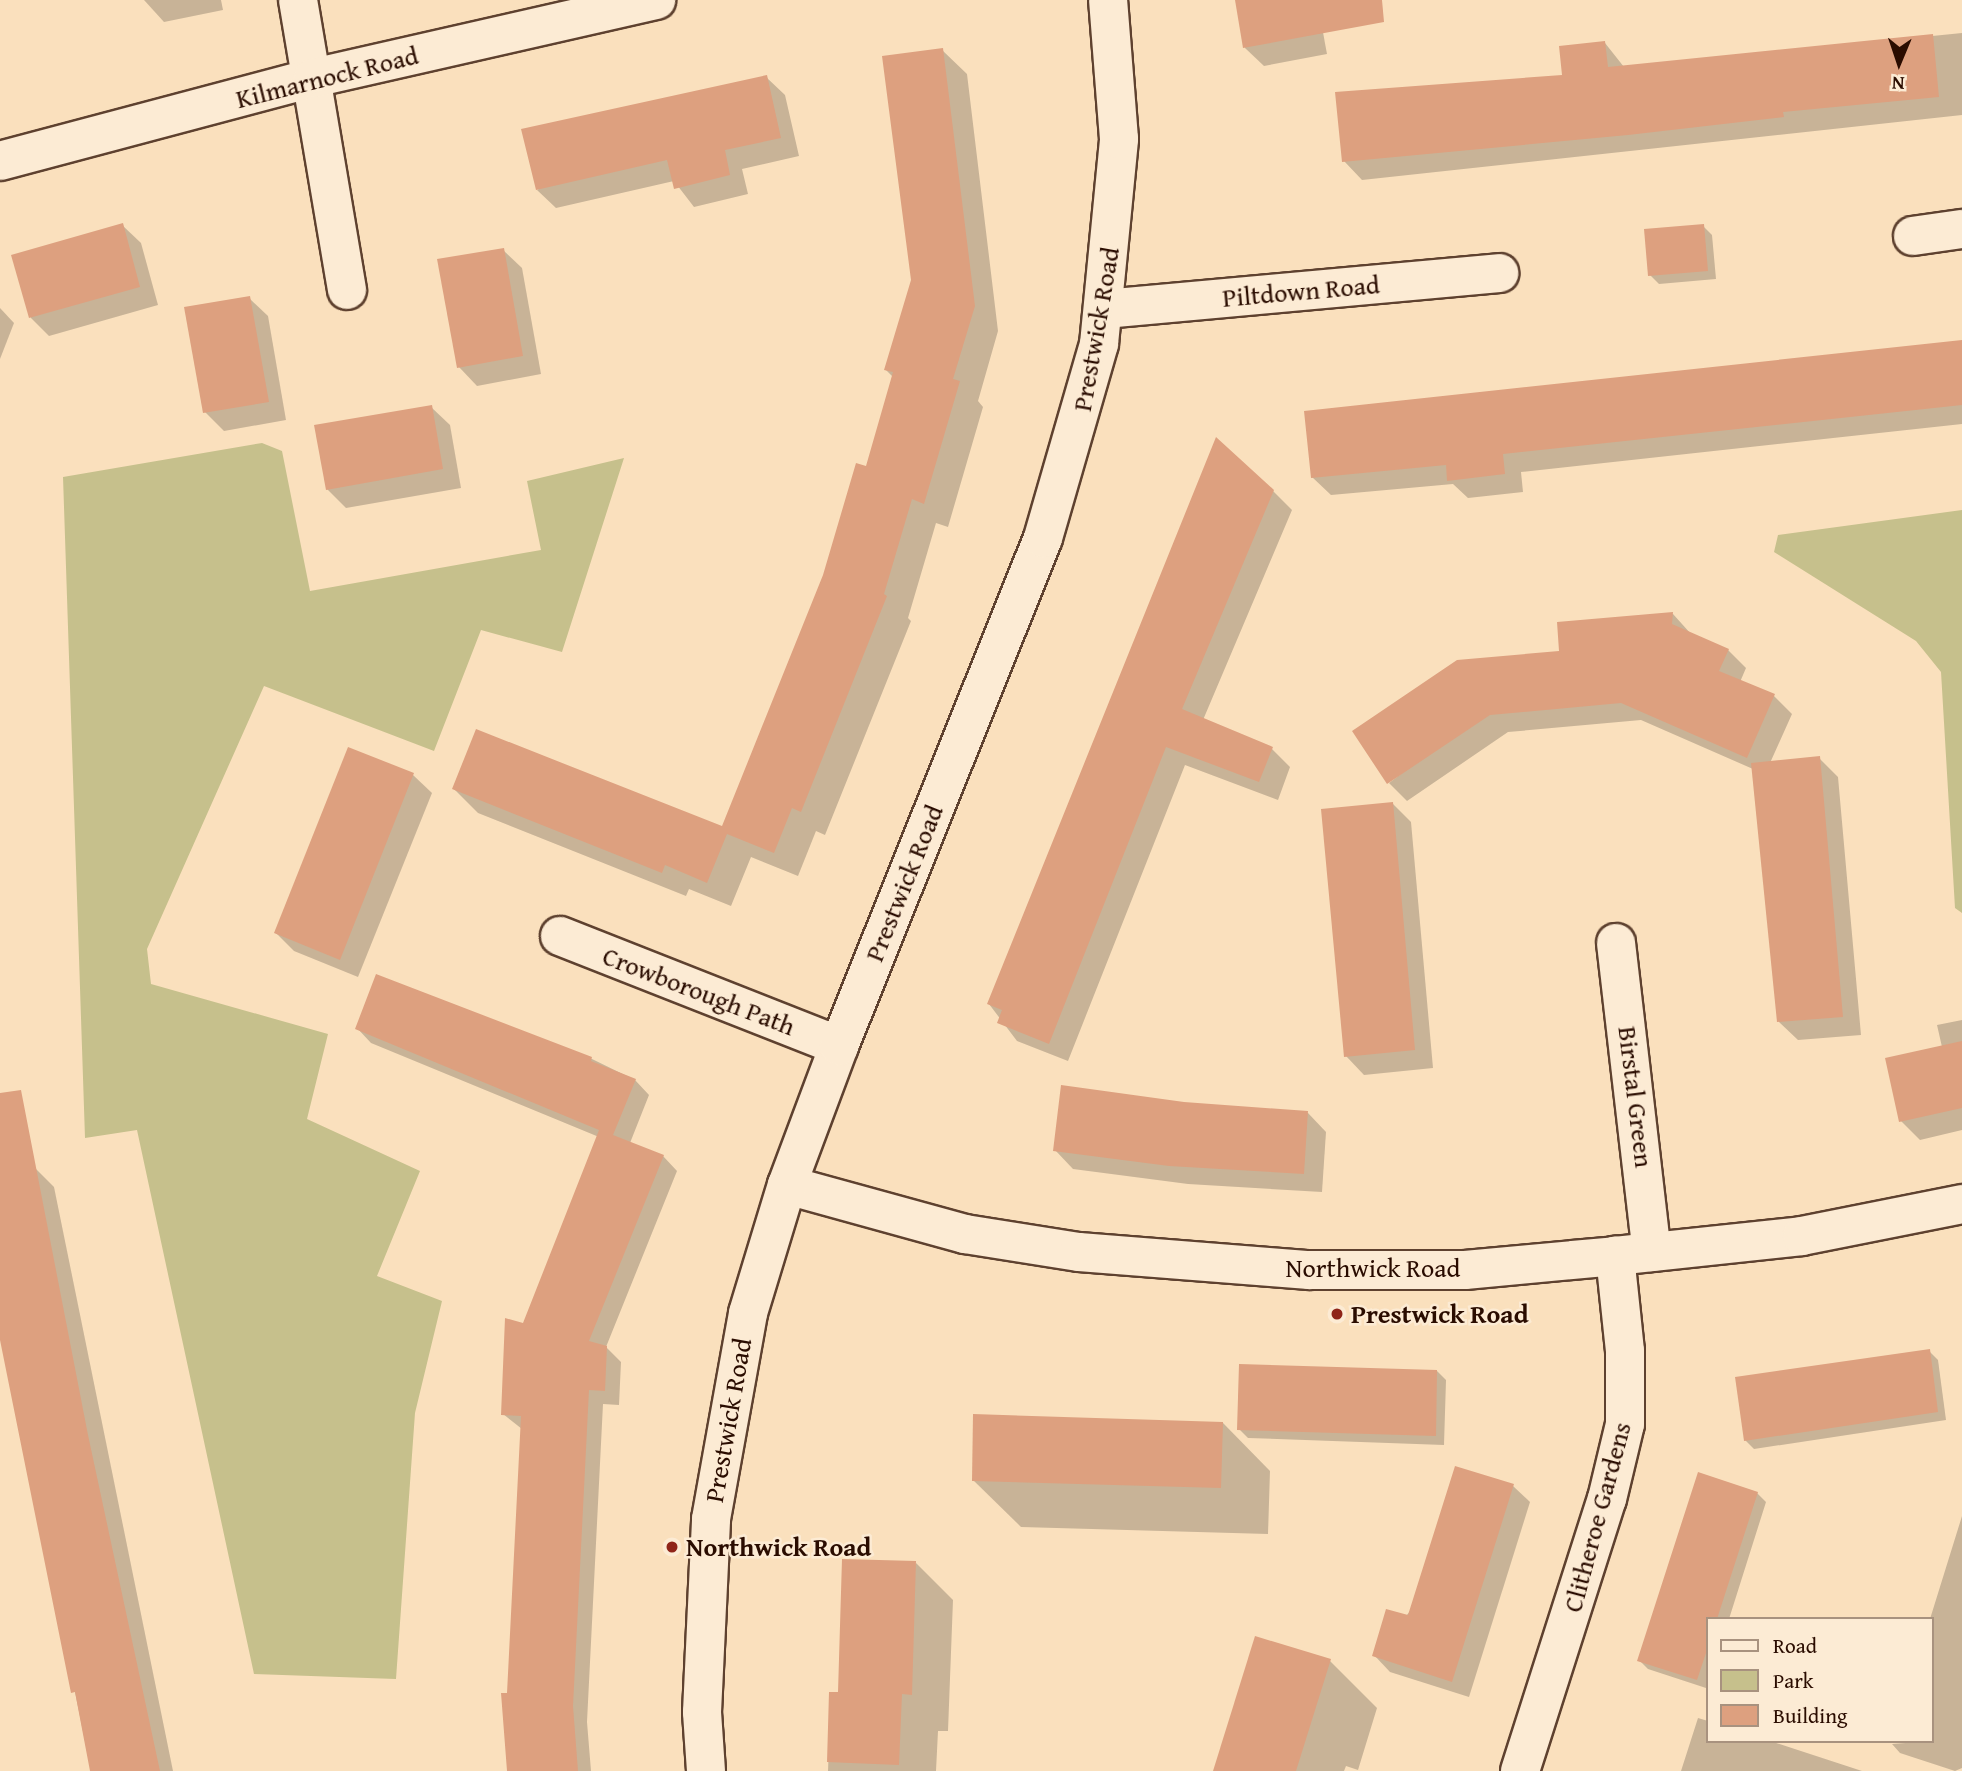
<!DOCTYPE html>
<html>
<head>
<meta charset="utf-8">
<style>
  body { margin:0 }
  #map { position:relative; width:1962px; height:1771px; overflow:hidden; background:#fae0bd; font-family:"Gentium Book Plus",serif }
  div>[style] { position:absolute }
  .green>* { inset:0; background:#c6c08c }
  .shadow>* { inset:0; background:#0003 }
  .building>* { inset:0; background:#dda07f }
  .roads { filter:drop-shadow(2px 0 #5e412f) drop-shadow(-2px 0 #5e412f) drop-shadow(0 2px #5e412f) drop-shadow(0 -2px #5e412f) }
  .street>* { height:38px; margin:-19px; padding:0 19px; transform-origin:19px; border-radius:19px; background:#fcebd4 }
  .secondary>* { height:38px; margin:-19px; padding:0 19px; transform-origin:19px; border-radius:19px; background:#fcebd4 }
  .dots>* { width:19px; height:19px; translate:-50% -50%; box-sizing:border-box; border:4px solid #fcebd4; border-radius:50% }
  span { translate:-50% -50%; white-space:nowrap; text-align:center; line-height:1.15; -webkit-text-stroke:5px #fcebd4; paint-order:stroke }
  .street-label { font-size:26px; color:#2a0c00 }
  .poi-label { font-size:26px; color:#2a0c00; font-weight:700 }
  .left { translate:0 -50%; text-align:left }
  .legend { position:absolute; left:1706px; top:1617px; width:228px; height:126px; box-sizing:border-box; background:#fcebd4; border:2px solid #a8927f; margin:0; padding:9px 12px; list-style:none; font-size:21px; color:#2a0c00 }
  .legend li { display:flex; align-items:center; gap:14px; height:35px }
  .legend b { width:35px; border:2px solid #a8927f }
  .north { position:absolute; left:1864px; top:28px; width:70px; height:70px; -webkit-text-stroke:5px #fcebd4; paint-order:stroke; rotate:182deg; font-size:19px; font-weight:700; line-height:28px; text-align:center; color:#2a0c00 }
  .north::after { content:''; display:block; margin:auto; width:24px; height:32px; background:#2a0c00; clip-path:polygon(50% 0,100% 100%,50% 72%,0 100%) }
</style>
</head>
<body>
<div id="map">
  <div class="green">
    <div style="clip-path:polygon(262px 443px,282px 451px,310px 591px,541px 550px,527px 481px,624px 458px,562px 652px,481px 630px,434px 751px,264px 686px,147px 949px,151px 984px,328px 1034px,307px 1119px,420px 1171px,377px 1276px,442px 1301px,415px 1413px,396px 1679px,254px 1674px,137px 1130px,85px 1138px,63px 477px)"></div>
    <div style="clip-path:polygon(1962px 510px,1962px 913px,1955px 908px,1941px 672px,1916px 641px,1774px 552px,1778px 535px)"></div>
  </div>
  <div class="shadow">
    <div style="clip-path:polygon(144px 0,221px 0,223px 10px,164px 22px)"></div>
    <div style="clip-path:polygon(1236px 0,1317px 0,1327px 54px,1264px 66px,1245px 48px)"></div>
    <div style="clip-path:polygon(1962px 33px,1962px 115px,1362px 180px,1344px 161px,1564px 77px,1605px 43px,1624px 67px)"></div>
    <div style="clip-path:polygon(942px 50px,967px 74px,998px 331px,978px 401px,983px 407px,948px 527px,936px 523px,908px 618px,911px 621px,825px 835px,816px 831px,798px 876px,751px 857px,731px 906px,689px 889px,686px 896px,478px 813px,454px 789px,723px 828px,867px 468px,893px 377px,886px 370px,912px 281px)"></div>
    <div style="clip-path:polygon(766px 77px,785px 95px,799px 156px,742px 169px,748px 194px,694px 207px,674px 181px,556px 208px,537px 190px)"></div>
    <div style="clip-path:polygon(122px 225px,141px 243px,158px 305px,49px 336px,31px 318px,13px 256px)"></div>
    <div style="clip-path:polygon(1703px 226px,1712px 235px,1716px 279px,1659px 284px,1650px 275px)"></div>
    <div style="clip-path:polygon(503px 250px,522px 268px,541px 374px,477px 386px,459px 367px)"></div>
    <div style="clip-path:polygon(249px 298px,268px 316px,286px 420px,224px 431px,205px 412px)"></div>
    <div style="clip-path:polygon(0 308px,14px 323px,0 359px)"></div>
    <div style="clip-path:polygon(1962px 342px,1962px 424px,1521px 472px,1523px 492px,1468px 498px,1453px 484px,1331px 495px,1312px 477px)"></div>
    <div style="clip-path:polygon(431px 407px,450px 425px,461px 488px,346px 508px,327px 489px)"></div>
    <div style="clip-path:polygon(1273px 491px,1292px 510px,1203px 720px,1272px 749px,1290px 767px,1278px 800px,1185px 765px,1068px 1061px,1017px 1041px,989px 1004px)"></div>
    <div style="clip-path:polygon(1673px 614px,1691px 634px,1728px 650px,1746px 668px,1740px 682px,1774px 696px,1792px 714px,1770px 763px,1819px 758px,1838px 777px,1861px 1035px,1798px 1040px,1779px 1022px,1753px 769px,1641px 720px,1508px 732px,1407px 801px,1389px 783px,1561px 653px,1559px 623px)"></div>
    <div style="clip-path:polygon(349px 750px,413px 775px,432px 793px,358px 977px,294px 951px,276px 933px)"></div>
    <div style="clip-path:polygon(1393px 804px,1411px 822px,1433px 1068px,1364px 1075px,1346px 1056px)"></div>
    <div style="clip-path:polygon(1962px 1020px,1962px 1130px,1920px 1140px,1901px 1121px,1942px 1047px,1937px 1025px)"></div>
    <div style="clip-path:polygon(357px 1028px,592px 1059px,635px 1080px,649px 1095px,630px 1143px,663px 1156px,677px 1171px,606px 1347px,621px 1362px,619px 1405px,603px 1404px,587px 1722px,591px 1771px,509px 1771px,522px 1429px,503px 1414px,524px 1325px,599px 1137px,371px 1043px)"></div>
    <div style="clip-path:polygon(1184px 1104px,1308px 1113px,1326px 1132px,1322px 1192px,1188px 1184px,1073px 1169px,1055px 1150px)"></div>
    <div style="clip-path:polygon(36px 1169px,54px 1187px,173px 1771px,91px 1771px,0 1321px,0 1176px)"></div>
    <div style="clip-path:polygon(1929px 1351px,1938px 1360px,1946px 1420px,1754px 1449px,1745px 1440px)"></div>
    <div style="clip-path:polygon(1437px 1371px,1446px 1380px,1444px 1445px,1248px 1438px,1239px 1429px)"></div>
    <div style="clip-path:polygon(1223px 1423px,1270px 1471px,1268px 1534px,1021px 1527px,973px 1480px)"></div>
    <div style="clip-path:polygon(1513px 1486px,1530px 1502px,1469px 1697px,1390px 1672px,1374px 1655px)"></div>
    <div style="clip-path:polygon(1757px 1493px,1766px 1502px,1729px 1619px,1708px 1619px,1706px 1688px,1648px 1669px,1639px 1660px)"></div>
    <div style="clip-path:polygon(1962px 1516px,1962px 1768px,1955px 1771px,1900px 1753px,1892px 1744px,1932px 1741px,1930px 1619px)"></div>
    <div style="clip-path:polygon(916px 1563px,953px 1600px,948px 1731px,938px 1731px,936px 1771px,828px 1771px,831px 1694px,839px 1694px)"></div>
    <div style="clip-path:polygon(1330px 1661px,1377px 1708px,1358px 1770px,1346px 1766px,1344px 1771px,1215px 1771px)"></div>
    <div style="clip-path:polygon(1698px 1718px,1708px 1721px,1708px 1741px,1770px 1741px,1862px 1771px,1681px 1771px)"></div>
  </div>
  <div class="building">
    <div style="clip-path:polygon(1235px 0,1382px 0,1384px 22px,1243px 48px)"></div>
    <div style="clip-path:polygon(1933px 34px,1939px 97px,1783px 112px,1784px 117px,1628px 135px,1342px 162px,1335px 92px,1562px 75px,1559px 46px,1605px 41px,1608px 67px)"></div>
    <div style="clip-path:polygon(943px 48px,975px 306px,953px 379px,960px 381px,924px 504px,912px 499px,884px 594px,887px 596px,801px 812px,792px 808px,774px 853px,727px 834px,707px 883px,665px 865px,662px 873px,452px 789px,476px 729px,722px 826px,823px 575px,856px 463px,866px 466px,893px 372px,884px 370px,911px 280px,882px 56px)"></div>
    <div style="clip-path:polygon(767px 75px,781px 138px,725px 150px,730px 175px,674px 189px,667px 160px,536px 190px,521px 129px)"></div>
    <div style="clip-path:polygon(123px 223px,140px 287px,29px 318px,11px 255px)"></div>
    <div style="clip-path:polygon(1704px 224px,1708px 271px,1648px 276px,1644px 229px)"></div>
    <div style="clip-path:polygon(504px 248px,523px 356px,457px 368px,437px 259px)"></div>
    <div style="clip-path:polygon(250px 296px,269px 402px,203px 413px,184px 307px)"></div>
    <div style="clip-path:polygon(1962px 340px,1962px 405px,1503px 454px,1505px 474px,1447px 481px,1446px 465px,1311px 478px,1304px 411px)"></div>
    <div style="clip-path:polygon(432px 405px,443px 469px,326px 490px,314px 425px)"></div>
    <div style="clip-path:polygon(1216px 437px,1274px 490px,1182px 709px,1273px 747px,1259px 782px,1166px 747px,1049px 1044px,997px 1023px,1002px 1010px,987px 1004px)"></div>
    <div style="clip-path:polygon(1673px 612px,1672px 624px,1729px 649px,1719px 671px,1775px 694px,1747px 758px,1621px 703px,1490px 715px,1387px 784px,1352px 731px,1457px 660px,1559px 651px,1557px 622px)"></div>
    <div style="clip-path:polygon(348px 747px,414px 773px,340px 960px,274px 933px)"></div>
    <div style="clip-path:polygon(1820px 756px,1843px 1017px,1777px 1022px,1751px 763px)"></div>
    <div style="clip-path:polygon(1393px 802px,1415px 1050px,1344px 1057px,1321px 809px)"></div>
    <div style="clip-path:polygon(376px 974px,592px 1057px,591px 1061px,636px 1079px,613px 1135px,664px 1155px,589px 1341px,607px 1346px,605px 1391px,589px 1390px,573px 1706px,578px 1771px,507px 1771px,501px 1693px,507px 1693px,521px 1416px,501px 1415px,505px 1318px,523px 1323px,599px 1130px,355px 1029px)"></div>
    <div style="clip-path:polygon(1962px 1041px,1962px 1108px,1899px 1122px,1885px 1058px)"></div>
    <div style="clip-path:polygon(1061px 1085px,1184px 1102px,1308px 1111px,1304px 1174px,1169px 1166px,1053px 1151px)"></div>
    <div style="clip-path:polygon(21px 1090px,88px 1435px,160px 1771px,90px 1771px,75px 1692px,71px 1693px,0 1340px,0 1093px)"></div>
    <div style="clip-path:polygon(1930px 1349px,1938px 1412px,1744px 1441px,1735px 1377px)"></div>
    <div style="clip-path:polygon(1239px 1364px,1437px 1370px,1436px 1436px,1237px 1430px)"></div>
    <div style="clip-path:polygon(973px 1414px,1223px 1422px,1221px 1488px,972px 1481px)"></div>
    <div style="clip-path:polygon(1455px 1466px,1514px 1484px,1452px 1682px,1372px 1656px,1386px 1609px,1408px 1615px)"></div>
    <div style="clip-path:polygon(1698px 1472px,1758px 1492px,1717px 1619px,1708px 1619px,1708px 1647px,1697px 1680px,1637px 1661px)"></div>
    <div style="clip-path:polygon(842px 1559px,916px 1561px,912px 1695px,902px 1694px,899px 1765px,827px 1762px,829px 1692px,838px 1692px)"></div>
    <div style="clip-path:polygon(1255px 1636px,1331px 1659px,1296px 1771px,1213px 1771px)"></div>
  </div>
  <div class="roads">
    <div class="street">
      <div style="left:298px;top:0;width:294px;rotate:80.4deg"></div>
      <div style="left:0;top:161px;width:324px;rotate:-14.9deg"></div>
      <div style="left:313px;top:78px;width:352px;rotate:-12.8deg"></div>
      <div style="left:1913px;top:236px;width:49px;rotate:-8.1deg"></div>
      <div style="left:1104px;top:309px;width:397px;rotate:-5.2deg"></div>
      <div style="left:560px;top:936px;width:300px;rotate:21.5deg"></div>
      <div style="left:1616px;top:943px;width:311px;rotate:83.4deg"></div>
      <div style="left:787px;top:1185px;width:185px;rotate:15.4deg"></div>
      <div style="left:965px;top:1234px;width:115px;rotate:9deg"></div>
      <div style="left:1079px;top:1252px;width:231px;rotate:4.5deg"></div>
      <div style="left:1309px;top:1270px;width:156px"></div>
      <div style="left:1465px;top:1270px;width:151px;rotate:-5.3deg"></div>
      <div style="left:1615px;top:1256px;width:188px;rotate:-6.1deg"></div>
      <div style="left:1802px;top:1236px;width:163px;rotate:-11.3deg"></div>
      <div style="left:1520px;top:1771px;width:286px;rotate:-72.3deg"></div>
      <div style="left:1607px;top:1499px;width:77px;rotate:-76.5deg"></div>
      <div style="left:1625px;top:1424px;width:73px;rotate:-90deg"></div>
      <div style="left:1625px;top:1351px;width:96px;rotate:-96deg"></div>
    </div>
    <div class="secondary">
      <div style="left:706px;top:1771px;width:59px;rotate:-93.9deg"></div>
      <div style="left:702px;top:1712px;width:193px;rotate:-87.3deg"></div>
      <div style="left:711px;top:1519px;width:209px;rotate:-79.8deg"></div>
      <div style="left:748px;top:1313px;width:134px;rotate:-73.1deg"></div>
      <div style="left:787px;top:1185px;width:148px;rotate:-69.5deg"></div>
      <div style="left:839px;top:1046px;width:547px;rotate:-68.12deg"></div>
      <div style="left:1043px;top:538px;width:202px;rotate:-73.9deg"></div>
      <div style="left:1099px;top:344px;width:206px;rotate:-84.4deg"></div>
      <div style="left:1119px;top:139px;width:139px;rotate:-94.5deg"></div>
    </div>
  </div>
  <div class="dots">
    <div style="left:1337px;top:1314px;background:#8f2418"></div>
    <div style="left:672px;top:1547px;background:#8f2418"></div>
  </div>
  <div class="street-label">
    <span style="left:327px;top:77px;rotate:-14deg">Kilmarnock Road</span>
    <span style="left:1301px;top:291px;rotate:-5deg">Piltdown Road</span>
    <span style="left:1096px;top:329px;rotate:-80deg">Prestwick Road</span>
    <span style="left:904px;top:883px;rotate:-68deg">Prestwick Road</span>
    <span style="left:699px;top:991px;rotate:21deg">Crowborough Path</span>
    <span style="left:1636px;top:1097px;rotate:83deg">Birstal Green</span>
    <span style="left:1373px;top:1268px">Northwick Road</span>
    <span style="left:728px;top:1420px;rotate:-80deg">Prestwick Road</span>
    <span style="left:1597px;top:1517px;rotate:-75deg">Clitheroe Gardens</span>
  </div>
  <div class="poi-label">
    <span class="left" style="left:1351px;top:1314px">Prestwick Road</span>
    <span class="left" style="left:686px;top:1547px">Northwick Road</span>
  </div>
  <ul class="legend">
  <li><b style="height:9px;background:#fcebd4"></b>Road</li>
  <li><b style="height:19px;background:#c6c08c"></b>Park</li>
  <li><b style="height:19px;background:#dda07f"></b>Building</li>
  </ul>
  <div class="north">N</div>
</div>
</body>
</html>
